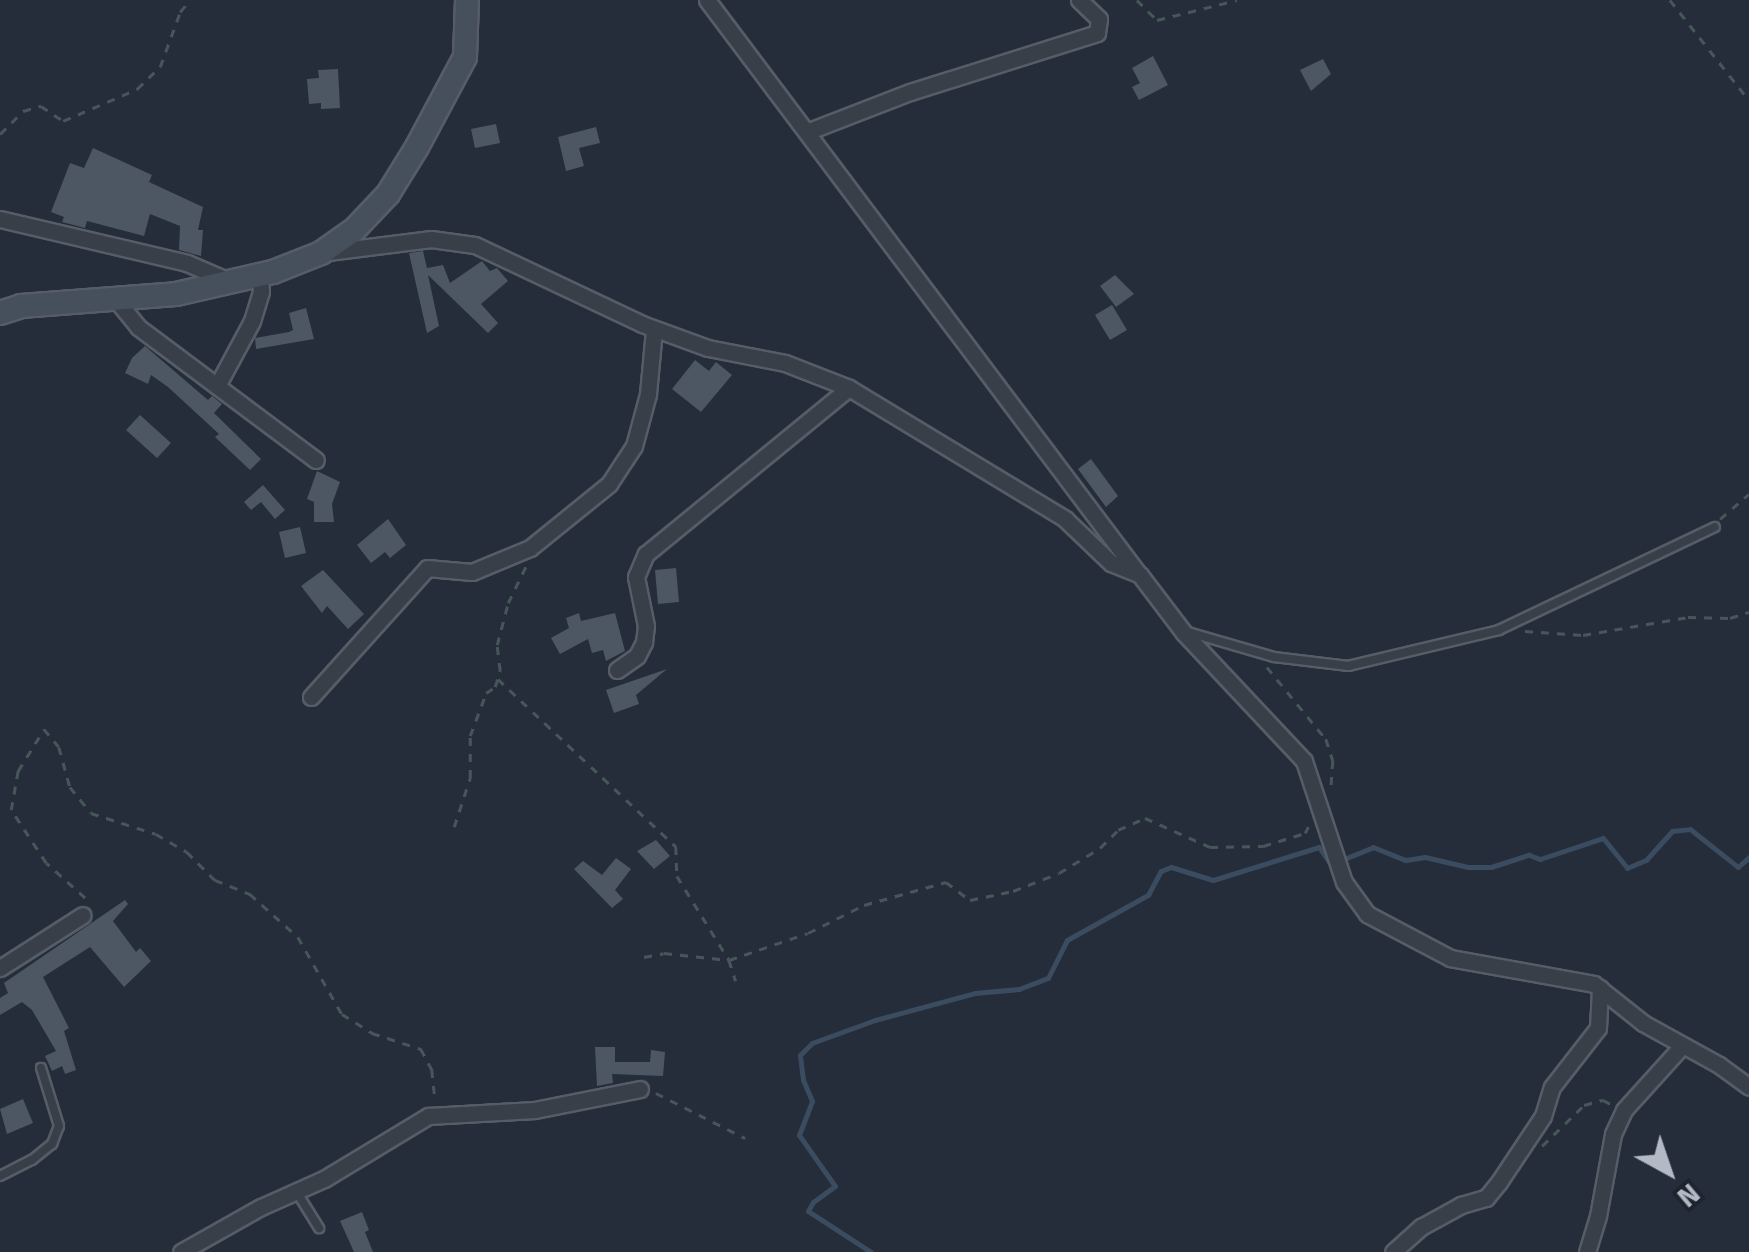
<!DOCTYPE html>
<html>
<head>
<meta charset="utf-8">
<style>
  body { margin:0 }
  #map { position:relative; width:1749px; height:1252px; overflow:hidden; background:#242d39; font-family:"Fira Sans",sans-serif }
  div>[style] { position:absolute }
  .stream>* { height:5px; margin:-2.5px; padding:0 2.5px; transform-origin:2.5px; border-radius:2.5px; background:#3b4b60 }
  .building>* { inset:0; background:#4d5764 }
  .path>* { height:2.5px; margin-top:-1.25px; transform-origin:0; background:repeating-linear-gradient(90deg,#465759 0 8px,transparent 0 16px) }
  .roads { filter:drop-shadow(2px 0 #565d67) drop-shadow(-2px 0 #565d67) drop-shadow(0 2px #565d67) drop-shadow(0 -2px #565d67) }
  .lane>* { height:8px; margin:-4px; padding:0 4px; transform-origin:4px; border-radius:4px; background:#383f49 }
  .street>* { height:15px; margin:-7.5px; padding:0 7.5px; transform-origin:7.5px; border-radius:7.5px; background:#383f49 }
  .secondary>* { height:22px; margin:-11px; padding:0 11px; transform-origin:11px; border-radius:11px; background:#464f5c }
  span { translate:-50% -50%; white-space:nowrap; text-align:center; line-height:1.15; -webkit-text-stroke:9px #1d242e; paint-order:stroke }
  .north { position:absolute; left:1619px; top:1122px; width:100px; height:100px; -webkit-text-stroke:8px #1d242e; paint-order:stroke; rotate:140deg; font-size:28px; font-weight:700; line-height:40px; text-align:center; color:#b3bac5 }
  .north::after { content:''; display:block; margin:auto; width:35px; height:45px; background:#b3bac5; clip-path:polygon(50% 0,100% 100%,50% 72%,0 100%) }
</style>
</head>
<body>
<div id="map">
  <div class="stream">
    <div style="left:1344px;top:859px;width:31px;rotate:-22deg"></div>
    <div style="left:1373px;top:847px;width:35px;rotate:22deg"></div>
    <div style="left:1406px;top:860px;width:19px;rotate:-9deg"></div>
    <div style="left:1425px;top:857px;width:44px;rotate:13.1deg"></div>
    <div style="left:1468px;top:867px;width:23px"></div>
    <div style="left:1491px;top:867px;width:40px;rotate:-18deg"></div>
    <div style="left:1529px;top:855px;width:12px;rotate:20deg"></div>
    <div style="left:1540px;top:859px;width:66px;rotate:-18.4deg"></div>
    <div style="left:1603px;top:838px;width:38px;rotate:51deg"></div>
    <div style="left:1627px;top:868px;width:21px;rotate:-23deg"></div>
    <div style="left:1646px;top:860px;width:39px;rotate:-48deg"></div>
    <div style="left:1672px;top:831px;width:18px;rotate:-6deg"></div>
    <div style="left:1690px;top:829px;width:61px;rotate:38.4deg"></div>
    <div style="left:1738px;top:867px;width:15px;rotate:-42deg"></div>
    <div style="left:871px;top:1252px;width:75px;rotate:-146.9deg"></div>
    <div style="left:808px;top:1211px;width:10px;rotate:-61deg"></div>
    <div style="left:813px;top:1202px;width:27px;rotate:-36deg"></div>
    <div style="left:835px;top:1186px;width:62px;rotate:-125.2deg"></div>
    <div style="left:799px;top:1135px;width:36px;rotate:-69deg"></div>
    <div style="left:812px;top:1101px;width:23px;rotate:-113deg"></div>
    <div style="left:803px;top:1080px;width:25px;rotate:-97deg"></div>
    <div style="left:800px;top:1055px;width:17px;rotate:-45deg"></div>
    <div style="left:812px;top:1043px;width:67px;rotate:-20.1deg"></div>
    <div style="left:875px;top:1020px;width:104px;rotate:-15.1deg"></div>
    <div style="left:975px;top:993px;width:44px;rotate:-5.2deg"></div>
    <div style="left:1019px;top:989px;width:31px;rotate:-21deg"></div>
    <div style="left:1048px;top:978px;width:42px;rotate:-63.4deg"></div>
    <div style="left:1067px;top:940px;width:93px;rotate:-29.1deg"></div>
    <div style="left:1148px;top:895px;width:27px;rotate:-62deg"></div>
    <div style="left:1161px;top:871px;width:11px;rotate:-22deg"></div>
    <div style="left:1171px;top:867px;width:44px;rotate:17.2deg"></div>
    <div style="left:1213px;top:880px;width:111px;rotate:-17.3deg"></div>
    <div style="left:1319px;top:847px;width:18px;rotate:56deg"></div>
  </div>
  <div class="building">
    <div style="clip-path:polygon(1153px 56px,1168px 85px,1139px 100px,1132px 87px,1140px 83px,1132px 68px)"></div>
    <div style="clip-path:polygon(1323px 59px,1331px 74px,1311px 91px,1300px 70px)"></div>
    <div style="clip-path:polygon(338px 69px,340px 108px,321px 109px,321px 103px,309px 104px,307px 79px,319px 78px,318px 70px)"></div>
    <div style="clip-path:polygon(496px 124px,500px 143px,475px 148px,471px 129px)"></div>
    <div style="clip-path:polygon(596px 127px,600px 143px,579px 148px,584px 166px,566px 171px,558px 137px)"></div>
    <div style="clip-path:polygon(93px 148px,152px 175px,149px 182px,203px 207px,198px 230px,203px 230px,201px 256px,179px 250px,180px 226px,150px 214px,144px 236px,87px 221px,85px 228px,62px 222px,64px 217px,51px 212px,70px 163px,84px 168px)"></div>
    <div style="clip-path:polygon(423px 251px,427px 268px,443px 265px,450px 283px,482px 261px,490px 271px,497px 268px,508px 281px,481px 304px,498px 323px,488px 333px,428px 275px,439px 326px,427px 333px,409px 253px)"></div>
    <div style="clip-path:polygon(1115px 275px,1134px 294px,1116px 307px,1100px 286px)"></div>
    <div style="clip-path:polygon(1112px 305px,1127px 330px,1110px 340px,1095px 315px)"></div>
    <div style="clip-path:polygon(306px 308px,314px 339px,256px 349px,255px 338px,289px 332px,293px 330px,289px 313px)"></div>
    <div style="clip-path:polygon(145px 346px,208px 400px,212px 396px,222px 404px,214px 413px,261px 459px,250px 470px,215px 437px,219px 434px,168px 387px,151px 375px,148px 384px,125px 373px,132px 358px)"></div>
    <div style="clip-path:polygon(695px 360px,709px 371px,716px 362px,732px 375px,701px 412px,672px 389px)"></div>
    <div style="clip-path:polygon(140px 415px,171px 443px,157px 458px,126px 430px)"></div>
    <div style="clip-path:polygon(1091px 459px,1118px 496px,1106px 507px,1078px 469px)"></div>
    <div style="clip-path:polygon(317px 471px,340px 482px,332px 504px,334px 522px,314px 522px,314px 502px,307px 499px)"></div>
    <div style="clip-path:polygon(263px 485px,285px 510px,275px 519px,261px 502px,251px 510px,244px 502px)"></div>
    <div style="clip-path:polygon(388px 519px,406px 545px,390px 558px,385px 552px,371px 563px,357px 545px)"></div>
    <div style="clip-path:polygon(300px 527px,306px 553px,285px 558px,279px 532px)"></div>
    <div style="clip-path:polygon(676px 568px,679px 602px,658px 604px,655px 570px)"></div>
    <div style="clip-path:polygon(323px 570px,364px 614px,348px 629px,327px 606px,322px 613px,301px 586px)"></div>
    <div style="clip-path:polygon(579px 613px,581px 621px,615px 613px,625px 651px,606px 661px,603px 650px,592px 653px,588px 639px,560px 654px,551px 638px,569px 628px,566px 618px)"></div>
    <div style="clip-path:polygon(667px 669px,636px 695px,639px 704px,614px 713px,606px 690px)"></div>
    <div style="clip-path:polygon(656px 840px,670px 856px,654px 869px,637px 851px)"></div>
    <div style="clip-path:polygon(616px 858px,631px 869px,615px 890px,623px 899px,612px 908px,574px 869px,583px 861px,602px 875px)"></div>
    <div style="clip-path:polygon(125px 900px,128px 904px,113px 921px,136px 952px,140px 948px,151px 961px,124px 987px,90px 947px,43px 977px,69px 1028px,64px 1031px,76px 1070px,65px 1074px,62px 1066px,52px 1071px,45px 1056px,56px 1051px,32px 1010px,22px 1002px,0 1015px,0 998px,8px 993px,4px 983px)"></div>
    <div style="clip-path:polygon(595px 1047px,615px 1047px,615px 1062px,650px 1062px,651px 1050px,665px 1052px,663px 1076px,612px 1074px,613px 1083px,597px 1086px)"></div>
    <div style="clip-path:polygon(23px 1099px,33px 1123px,7px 1134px,0 1109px)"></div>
    <div style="clip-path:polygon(362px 1212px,369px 1230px,365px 1232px,373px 1252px,354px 1252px,340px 1221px)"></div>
  </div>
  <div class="path">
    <div style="left:1137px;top:0;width:28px;rotate:45deg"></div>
    <div style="left:1157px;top:20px;width:82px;rotate:-14deg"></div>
    <div style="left:1670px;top:0;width:127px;rotate:51.7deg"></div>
    <div style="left:0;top:134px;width:33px;rotate:-45deg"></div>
    <div style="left:23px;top:111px;width:19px;rotate:-16deg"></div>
    <div style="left:41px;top:106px;width:27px;rotate:34deg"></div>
    <div style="left:63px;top:121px;width:81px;rotate:-23.4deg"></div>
    <div style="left:137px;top:89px;width:32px;rotate:-44deg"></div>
    <div style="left:160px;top:67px;width:59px;rotate:-70deg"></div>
    <div style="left:180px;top:12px;width:16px;rotate:-50deg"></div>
    <div style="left:1720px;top:519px;width:38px;rotate:-41deg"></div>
    <div style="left:1525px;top:631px;width:58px;rotate:3.9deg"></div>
    <div style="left:1583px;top:635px;width:107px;rotate:-9.7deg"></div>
    <div style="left:1688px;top:617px;width:42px;rotate:1.4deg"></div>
    <div style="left:1730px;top:618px;width:20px;rotate:-18deg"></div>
    <div style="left:1267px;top:667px;width:93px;rotate:50.7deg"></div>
    <div style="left:1326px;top:739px;width:23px;rotate:72deg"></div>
    <div style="left:1333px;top:761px;width:30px;rotate:94deg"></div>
    <div style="left:498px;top:679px;width:245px;rotate:43.3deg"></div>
    <div style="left:676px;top:847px;width:29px;rotate:88deg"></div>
    <div style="left:677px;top:876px;width:99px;rotate:58.2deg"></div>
    <div style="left:729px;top:960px;width:22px;rotate:72deg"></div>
    <div style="left:454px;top:827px;width:52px;rotate:-71.9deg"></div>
    <div style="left:470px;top:778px;width:42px;rotate:-90deg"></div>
    <div style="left:470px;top:736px;width:46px;rotate:-69.6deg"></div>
    <div style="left:486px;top:693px;width:11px;rotate:-34deg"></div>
    <div style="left:495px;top:687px;width:17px;rotate:-73deg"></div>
    <div style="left:500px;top:671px;width:26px;rotate:-97deg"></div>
    <div style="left:497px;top:645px;width:43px;rotate:-75.3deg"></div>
    <div style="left:508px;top:603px;width:43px;rotate:-64deg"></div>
    <div style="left:85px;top:898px;width:52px;rotate:-138.1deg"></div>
    <div style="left:46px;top:863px;width:64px;rotate:-123.4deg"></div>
    <div style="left:11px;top:810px;width:40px;rotate:-80deg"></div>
    <div style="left:18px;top:771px;width:49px;rotate:-58.2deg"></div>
    <div style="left:44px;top:729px;width:23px;rotate:50deg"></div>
    <div style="left:59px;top:747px;width:41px;rotate:74.6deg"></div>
    <div style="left:70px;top:787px;width:33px;rotate:51deg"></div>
    <div style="left:91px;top:813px;width:68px;rotate:17.9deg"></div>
    <div style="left:156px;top:834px;width:36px;rotate:30deg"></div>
    <div style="left:187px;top:852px;width:40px;rotate:45deg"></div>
    <div style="left:215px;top:880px;width:38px;rotate:22deg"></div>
    <div style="left:250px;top:894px;width:64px;rotate:41.9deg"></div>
    <div style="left:298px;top:937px;width:89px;rotate:60.3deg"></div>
    <div style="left:342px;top:1014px;width:36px;rotate:32deg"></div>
    <div style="left:372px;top:1033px;width:52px;rotate:18.1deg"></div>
    <div style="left:421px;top:1049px;width:24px;rotate:62deg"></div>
    <div style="left:432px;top:1070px;width:31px;rotate:84deg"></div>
    <div style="left:644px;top:957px;width:20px;rotate:-11deg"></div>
    <div style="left:664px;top:953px;width:65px;rotate:6.1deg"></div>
    <div style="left:729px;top:960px;width:83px;rotate:-18.9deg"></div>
    <div style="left:808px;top:933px;width:63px;rotate:-26.6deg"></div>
    <div style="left:864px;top:905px;width:85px;rotate:-15.7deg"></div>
    <div style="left:946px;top:882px;width:30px;rotate:37deg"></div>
    <div style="left:970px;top:900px;width:44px;rotate:-11.8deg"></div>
    <div style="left:1013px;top:891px;width:49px;rotate:-21.4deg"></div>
    <div style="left:1059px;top:873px;width:48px;rotate:-31.4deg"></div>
    <div style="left:1100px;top:848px;width:25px;rotate:-45deg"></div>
    <div style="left:1118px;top:830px;width:30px;rotate:-24deg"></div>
    <div style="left:1145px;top:818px;width:71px;rotate:24deg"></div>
    <div style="left:1210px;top:847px;width:53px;rotate:-1.1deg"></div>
    <div style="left:1263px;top:846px;width:44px;rotate:-17.2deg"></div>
    <div style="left:1305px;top:833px;width:7px;rotate:-63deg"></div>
    <div style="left:656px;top:1093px;width:100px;rotate:26.8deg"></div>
    <div style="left:1542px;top:1146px;width:59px;rotate:-44.3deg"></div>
    <div style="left:1584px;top:1105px;width:20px;rotate:-15deg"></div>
    <div style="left:1603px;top:1100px;width:9px;rotate:27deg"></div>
  </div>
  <div class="roads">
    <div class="lane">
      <div style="left:1188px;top:632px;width:90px;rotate:16.2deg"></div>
      <div style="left:1274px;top:657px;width:75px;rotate:6.9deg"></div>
      <div style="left:1348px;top:666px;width:155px;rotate:-13.4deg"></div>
      <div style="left:1499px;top:630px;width:239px;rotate:-25.5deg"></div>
      <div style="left:0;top:1176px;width:36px;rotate:-27deg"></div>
      <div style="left:32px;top:1160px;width:26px;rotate:-39deg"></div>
      <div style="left:52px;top:1144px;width:19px;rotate:-69deg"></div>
      <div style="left:59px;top:1126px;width:61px;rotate:-107.2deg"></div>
      <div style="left:296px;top:1191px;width:44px;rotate:58.1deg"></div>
    </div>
    <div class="street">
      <div style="left:707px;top:0;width:716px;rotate:53.07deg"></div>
      <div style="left:809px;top:131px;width:108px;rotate:-21.1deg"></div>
      <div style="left:910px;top:92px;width:196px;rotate:-17.5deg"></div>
      <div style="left:1097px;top:33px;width:14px;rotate:-82deg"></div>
      <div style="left:1099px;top:19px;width:28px;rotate:-136deg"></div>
      <div style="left:0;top:219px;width:192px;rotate:13.2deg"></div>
      <div style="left:187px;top:263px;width:46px;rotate:23.2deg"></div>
      <div style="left:328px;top:252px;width:104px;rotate:-7.2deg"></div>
      <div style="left:431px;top:239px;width:44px;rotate:7.8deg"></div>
      <div style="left:475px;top:245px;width:185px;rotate:25.3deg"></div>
      <div style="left:642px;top:324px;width:70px;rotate:20deg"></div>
      <div style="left:708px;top:348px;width:78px;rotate:11deg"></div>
      <div style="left:785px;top:363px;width:69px;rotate:21.3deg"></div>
      <div style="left:849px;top:388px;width:253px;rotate:31.2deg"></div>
      <div style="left:1065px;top:519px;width:64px;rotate:43.7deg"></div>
      <div style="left:1111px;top:563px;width:31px;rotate:22deg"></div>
      <div style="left:1140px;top:575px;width:73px;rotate:52.8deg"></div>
      <div style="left:1184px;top:633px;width:175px;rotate:46.8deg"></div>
      <div style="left:1304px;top:761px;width:127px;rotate:71.7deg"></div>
      <div style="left:1344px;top:882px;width:39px;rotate:54deg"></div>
      <div style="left:1367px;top:914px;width:94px;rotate:27.9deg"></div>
      <div style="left:1450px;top:958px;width:146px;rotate:10.2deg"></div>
      <div style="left:1594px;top:984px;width:63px;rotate:38.5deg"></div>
      <div style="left:1643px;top:1023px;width:87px;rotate:28.9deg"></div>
      <div style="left:1719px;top:1065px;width:37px;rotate:36deg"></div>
      <div style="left:118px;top:302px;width:32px;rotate:51deg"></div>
      <div style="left:138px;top:327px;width:222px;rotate:36.8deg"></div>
      <div style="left:217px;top:386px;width:74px;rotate:-61.7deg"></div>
      <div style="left:252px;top:321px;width:31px;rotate:-73deg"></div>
      <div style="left:261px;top:291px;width:16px;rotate:-94deg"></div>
      <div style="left:617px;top:670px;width:24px;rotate:-35deg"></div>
      <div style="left:637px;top:656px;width:16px;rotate:-63deg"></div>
      <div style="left:644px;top:642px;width:16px;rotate:-83deg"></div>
      <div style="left:646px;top:626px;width:50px;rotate:-101.5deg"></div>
      <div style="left:636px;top:577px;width:25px;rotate:-67deg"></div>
      <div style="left:646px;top:554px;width:262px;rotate:-39.3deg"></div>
      <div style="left:311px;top:697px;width:173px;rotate:-48deg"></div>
      <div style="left:427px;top:568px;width:45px;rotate:5.1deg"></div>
      <div style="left:472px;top:572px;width:63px;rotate:-22.5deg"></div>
      <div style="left:530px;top:548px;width:102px;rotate:-39deg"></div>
      <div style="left:609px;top:484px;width:45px;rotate:-56.7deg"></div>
      <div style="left:634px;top:446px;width:54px;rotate:-74.9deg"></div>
      <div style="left:648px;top:394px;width:65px;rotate:-84.7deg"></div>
      <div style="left:0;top:968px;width:98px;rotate:-32.6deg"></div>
      <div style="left:181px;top:1252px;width:92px;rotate:-29.4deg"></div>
      <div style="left:261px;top:1207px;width:69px;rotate:-24deg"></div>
      <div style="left:324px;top:1179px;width:122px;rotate:-31.2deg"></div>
      <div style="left:428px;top:1116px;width:107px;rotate:-3.2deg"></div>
      <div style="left:535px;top:1110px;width:107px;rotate:-11.3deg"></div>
      <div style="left:1393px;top:1252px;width:38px;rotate:-42deg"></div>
      <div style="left:1421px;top:1227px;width:46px;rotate:-28.8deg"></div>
      <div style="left:1461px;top:1205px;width:26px;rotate:-16deg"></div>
      <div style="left:1486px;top:1198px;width:21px;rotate:-51deg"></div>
      <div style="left:1499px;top:1182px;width:79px;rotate:-56.3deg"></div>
      <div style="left:1543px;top:1116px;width:30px;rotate:-73deg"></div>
      <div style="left:1552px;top:1087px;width:75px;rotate:-52.1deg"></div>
      <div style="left:1598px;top:1028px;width:40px;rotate:-87.1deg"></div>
      <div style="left:1587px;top:1252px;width:38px;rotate:-73deg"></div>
      <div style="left:1598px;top:1216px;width:83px;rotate:-79.6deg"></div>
      <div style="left:1613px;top:1134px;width:26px;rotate:-65deg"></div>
      <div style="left:1624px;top:1110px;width:85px;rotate:-47.9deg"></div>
    </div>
    <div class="secondary">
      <div style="left:0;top:313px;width:22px;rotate:-18deg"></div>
      <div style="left:21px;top:306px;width:155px;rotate:-4.4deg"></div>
      <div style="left:176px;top:294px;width:99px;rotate:-12.8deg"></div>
      <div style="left:273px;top:272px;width:52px;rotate:-21.6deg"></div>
      <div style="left:321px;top:253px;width:39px;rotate:-35deg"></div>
      <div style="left:353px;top:231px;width:51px;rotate:-46.6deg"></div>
      <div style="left:388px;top:194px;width:55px;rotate:-58.3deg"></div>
      <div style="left:417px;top:147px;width:102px;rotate:-61.9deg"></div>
      <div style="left:465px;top:57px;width:57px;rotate:-88deg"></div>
    </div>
  </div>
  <div class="north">N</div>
</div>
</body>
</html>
